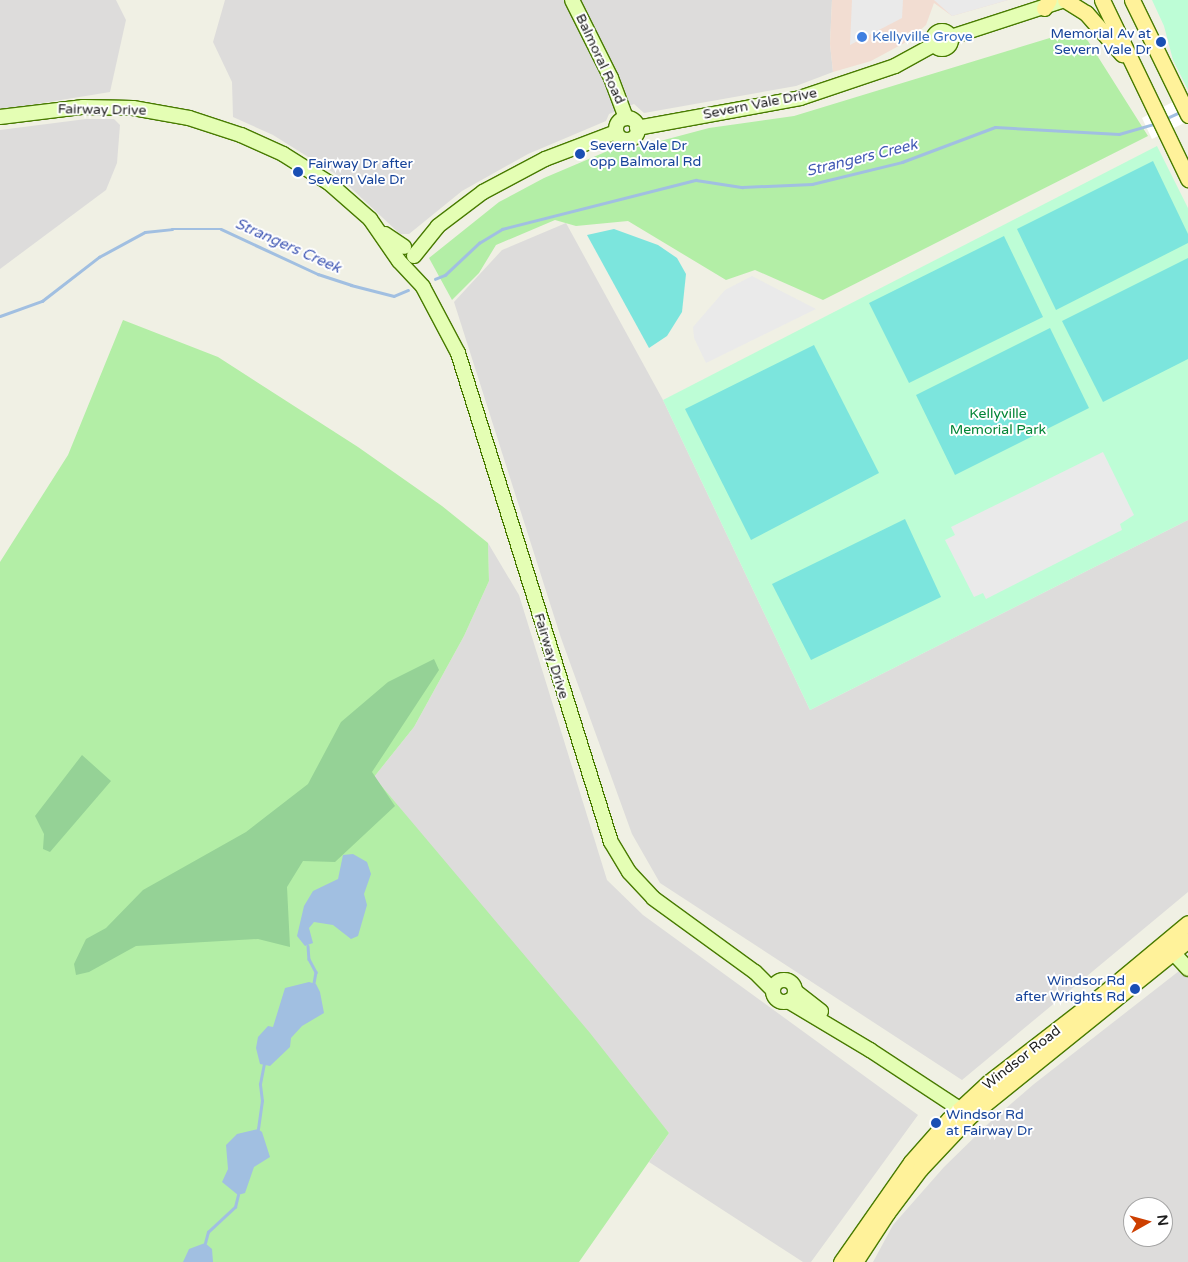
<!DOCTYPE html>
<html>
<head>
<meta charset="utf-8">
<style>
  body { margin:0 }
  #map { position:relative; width:1188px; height:1262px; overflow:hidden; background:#f0f0e4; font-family:"Varela Round",sans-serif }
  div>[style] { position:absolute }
  .residential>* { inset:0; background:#dddcdb }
  .commercial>* { inset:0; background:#f2ddd2 }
  .grass>* { inset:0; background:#b3eea6 }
  .forest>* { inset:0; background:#95d296 }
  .park>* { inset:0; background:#bdfdd6 }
  .pitch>* { inset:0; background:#7ce5dd }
  .parking>* { inset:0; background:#eaeaea }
  .water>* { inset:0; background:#a1bfe1 }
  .pier>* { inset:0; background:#fff }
  .stream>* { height:2.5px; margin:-1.25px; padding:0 1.25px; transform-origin:1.25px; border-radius:1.25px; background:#a1bfe1 }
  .roads { filter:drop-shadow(1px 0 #487b00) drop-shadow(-1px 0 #487b00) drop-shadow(0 1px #487b00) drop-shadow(0 -1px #487b00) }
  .secondary>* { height:14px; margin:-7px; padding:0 7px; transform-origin:7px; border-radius:7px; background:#e4feb4 }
  .secondary>.ring { margin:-7px; padding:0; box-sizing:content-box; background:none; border:14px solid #e4feb4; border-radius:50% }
  .primary>* { height:15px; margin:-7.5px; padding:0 7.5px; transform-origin:7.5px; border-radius:7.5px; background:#fff29a }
  .dots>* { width:14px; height:14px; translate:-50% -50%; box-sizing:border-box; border:2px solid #fff; border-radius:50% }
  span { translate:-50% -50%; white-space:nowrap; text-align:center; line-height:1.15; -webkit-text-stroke:4px #fff; paint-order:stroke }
  .transit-label { font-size:14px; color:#164399 }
  .right { translate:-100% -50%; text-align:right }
  .left { translate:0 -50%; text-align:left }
  .shop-label { font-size:14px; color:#366cbe }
  .street-label { font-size:14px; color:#1e1e1e }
  .park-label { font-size:14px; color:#038536 }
  .water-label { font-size:15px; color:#435ab5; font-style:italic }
  .north { position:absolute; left:1123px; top:1197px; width:50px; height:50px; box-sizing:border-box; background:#fff; border:1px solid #a5a5a5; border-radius:50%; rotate:83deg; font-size:14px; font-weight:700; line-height:20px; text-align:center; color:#1e1e1e }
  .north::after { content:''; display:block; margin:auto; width:18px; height:22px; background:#cd3f00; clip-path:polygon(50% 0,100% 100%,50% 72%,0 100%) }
</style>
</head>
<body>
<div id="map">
  <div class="residential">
    <div style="clip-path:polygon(0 0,116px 0,126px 20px,110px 92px,0 110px)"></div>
    <div style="clip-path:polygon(225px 0,832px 0,830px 44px,833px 72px,796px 86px,644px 113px,634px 104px,609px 114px,606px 121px,528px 154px,462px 191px,409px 234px,400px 234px,337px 175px,273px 135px,233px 117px,232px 82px,213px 42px)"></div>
    <div style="clip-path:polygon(86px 119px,114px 119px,120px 125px,117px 163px,106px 190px,0 269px,0 130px)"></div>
    <div style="clip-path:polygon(566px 223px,663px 400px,810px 710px,1188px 520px,1188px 892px,962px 1080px,660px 883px,632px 834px,561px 638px,454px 302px,502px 250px)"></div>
    <div style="clip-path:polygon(488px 543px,519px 595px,607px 880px,643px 915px,918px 1115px,811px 1262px,803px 1262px,649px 1162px,669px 1133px,374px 777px,414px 727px,464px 636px,489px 581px)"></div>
    <div style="clip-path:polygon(evenodd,1188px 964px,1188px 1262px,873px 1262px,893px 1225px,944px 1167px,989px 1123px,1034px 1084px,1188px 964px,1133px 1207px,1163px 1207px,1163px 1237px,1133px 1237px,1133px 1207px)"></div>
  </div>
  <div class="commercial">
    <div style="clip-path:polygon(832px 0,1008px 0,952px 16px,934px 3px,926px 25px,908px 41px,871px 61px,833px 72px,830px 44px)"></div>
  </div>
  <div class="grass">
    <div style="clip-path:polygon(1076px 30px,1088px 41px,1148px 136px,823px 300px,755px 270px,726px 280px,628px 221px,576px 226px,555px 220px,496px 245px,479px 273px,452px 300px,429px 258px,499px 202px,544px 178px,610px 150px,634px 148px,709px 128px,794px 116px)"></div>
    <div style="clip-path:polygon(123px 320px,218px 357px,358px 447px,442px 506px,488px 543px,489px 581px,464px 636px,414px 727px,374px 777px,590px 1033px,669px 1133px,579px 1262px,0 1262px,0 562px,68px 455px)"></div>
  </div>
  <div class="forest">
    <div style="clip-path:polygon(434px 659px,439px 670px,372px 772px,395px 806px,335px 862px,303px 861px,287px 887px,290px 947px,258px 939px,136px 946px,89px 972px,76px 975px,74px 964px,86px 939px,106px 928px,143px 890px,246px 832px,308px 784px,341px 722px,388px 682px)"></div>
    <div style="clip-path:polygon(82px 755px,111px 781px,50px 852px,43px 849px,44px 834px,35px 816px)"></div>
  </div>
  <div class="park">
    <div style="clip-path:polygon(1152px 0,1188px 0,1188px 90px,1173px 60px,1164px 26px)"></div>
    <div style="clip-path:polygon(1157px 146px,1188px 208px,1188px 520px,810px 710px,663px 400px)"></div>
  </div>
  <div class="pitch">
    <div style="clip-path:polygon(1153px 161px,1188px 234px,1188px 243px,1056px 310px,1017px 229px)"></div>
    <div style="clip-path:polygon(614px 229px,658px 245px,677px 258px,686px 274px,682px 312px,667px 336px,649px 348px,587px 235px)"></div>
    <div style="clip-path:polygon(1004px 236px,1043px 317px,909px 383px,869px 303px)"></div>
    <div style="clip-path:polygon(1188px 258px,1188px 359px,1103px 402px,1062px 321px)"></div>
    <div style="clip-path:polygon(1050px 328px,1089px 408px,955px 475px,916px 395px)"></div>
    <div style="clip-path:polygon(814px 345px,879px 473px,751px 540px,685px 409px)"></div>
    <div style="clip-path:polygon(905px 519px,941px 597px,811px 660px,772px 584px)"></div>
  </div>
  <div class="parking">
    <div style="clip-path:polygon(852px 0,903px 0,902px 18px,850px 45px)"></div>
    <div style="clip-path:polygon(934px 0,1008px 0,952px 16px)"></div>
    <div style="clip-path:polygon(752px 276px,816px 309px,706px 363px,694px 338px,693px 327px,725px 290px)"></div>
    <div style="clip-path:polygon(1103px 452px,1134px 515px,1120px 524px,1122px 530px,986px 599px,983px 593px,974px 597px,945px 540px,955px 535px,951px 527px)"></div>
  </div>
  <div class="water">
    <div style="clip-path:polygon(353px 854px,367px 862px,371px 874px,364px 894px,367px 905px,358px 936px,351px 939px,333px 925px,314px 922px,309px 928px,313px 943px,305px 946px,297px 936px,304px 906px,313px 891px,338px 879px,343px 855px)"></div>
    <div style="clip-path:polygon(309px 982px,316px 984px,320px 992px,324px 1013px,302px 1026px,291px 1038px,290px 1047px,270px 1066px,260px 1064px,256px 1048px,258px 1037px,268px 1026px,273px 1027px,285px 988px)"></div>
    <div style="clip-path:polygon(258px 1129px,262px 1132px,270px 1157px,254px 1167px,245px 1193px,238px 1195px,222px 1182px,228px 1169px,226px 1145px,237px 1134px)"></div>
    <div style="clip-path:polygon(205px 1243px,212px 1249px,213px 1262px,183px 1262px,189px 1249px)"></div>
  </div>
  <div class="pier">
    <div style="clip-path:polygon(1188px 94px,1188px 121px,1152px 139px,1142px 118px)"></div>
  </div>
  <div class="stream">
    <div style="left:1165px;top:119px;width:17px;rotate:-25deg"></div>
    <div style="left:435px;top:279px;width:11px;rotate:-22deg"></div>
    <div style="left:445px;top:275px;width:47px;rotate:-43.3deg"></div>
    <div style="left:479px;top:243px;width:27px;rotate:-31deg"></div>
    <div style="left:502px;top:229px;width:200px;rotate:-14.2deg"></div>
    <div style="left:696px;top:180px;width:47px;rotate:8.7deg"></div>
    <div style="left:742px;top:187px;width:70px;rotate:-2.5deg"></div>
    <div style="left:812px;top:184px;width:93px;rotate:-13.7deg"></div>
    <div style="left:902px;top:162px;width:99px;rotate:-20.6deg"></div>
    <div style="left:995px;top:127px;width:124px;rotate:3.2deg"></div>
    <div style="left:1119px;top:134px;width:37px;rotate:-16deg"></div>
    <div style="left:0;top:316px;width:45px;rotate:-19.7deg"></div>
    <div style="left:42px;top:301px;width:72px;rotate:-37.7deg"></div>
    <div style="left:99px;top:257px;width:52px;rotate:-28.5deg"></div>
    <div style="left:145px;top:232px;width:27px;rotate:-6deg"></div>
    <div style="left:172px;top:229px;width:49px"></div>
    <div style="left:221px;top:229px;width:107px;rotate:24.9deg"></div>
    <div style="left:318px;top:274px;width:35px;rotate:18deg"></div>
    <div style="left:351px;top:285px;width:44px;rotate:14.3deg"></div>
    <div style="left:394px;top:296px;width:15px;rotate:-23deg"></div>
    <div style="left:308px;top:946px;width:13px;rotate:86deg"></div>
    <div style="left:309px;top:959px;width:15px;rotate:62deg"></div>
    <div style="left:316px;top:972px;width:11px;rotate:100deg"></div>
    <div style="left:258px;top:1129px;width:28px;rotate:-82deg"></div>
    <div style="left:262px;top:1101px;width:17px;rotate:-97deg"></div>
    <div style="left:260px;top:1084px;width:20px;rotate:-79deg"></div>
    <div style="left:205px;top:1243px;width:11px;rotate:-75deg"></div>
    <div style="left:208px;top:1232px;width:37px;rotate:-43deg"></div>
    <div style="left:235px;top:1207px;width:12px;rotate:-76deg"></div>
  </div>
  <div class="roads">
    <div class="secondary">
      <div style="left:572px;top:0;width:87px;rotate:63.4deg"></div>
      <div style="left:611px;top:78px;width:43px;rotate:69.4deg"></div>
      <div class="ring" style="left:933px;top:31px;width:4px;height:4px"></div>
      <div style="left:951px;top:37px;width:120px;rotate:-18deg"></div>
      <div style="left:0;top:117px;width:84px;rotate:-6.9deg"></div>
      <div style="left:83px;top:107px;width:50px;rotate:1.1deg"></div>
      <div style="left:133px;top:108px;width:57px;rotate:10.1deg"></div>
      <div style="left:189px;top:118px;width:55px;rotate:18.1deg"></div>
      <div style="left:241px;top:135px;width:46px;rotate:24.3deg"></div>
      <div style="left:283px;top:154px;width:54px;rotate:32.2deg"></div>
      <div style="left:329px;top:183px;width:55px;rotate:41.3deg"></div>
      <div style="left:370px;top:219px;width:51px;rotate:55.4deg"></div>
      <div style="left:399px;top:261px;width:35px;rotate:47deg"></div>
      <div style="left:423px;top:287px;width:75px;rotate:62.1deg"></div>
      <div style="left:458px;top:353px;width:512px;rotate:72.63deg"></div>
      <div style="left:611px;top:842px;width:35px;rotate:59deg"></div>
      <div style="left:629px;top:872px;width:35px;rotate:47deg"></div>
      <div style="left:653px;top:898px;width:126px;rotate:36deg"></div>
      <div style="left:755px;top:972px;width:25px;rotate:45deg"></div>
      <div class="ring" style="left:616px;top:118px;width:8px;height:8px"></div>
      <div style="left:637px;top:128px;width:166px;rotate:-10.4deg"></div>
      <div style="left:800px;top:98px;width:100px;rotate:-18.6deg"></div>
      <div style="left:895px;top:66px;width:46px;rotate:-28.8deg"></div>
      <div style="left:385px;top:234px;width:23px;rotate:34deg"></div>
      <div style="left:414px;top:256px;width:38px;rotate:-51deg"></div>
      <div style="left:438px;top:226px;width:56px;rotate:-37.1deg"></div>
      <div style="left:483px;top:192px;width:70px;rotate:-28deg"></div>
      <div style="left:545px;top:159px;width:76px;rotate:-20.8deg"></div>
      <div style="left:1165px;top:944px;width:34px;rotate:47deg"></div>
      <div class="ring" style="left:773px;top:980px;width:8px;height:8px"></div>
      <div style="left:795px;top:991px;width:33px;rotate:38deg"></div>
      <div style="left:788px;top:1001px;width:96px;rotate:30.9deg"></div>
      <div style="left:870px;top:1050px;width:118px;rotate:33.3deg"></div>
    </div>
    <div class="primary">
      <div style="left:1065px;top:0;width:25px;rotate:32deg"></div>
      <div style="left:1086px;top:13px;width:55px;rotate:48.7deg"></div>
      <div style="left:1102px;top:0;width:199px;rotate:64.3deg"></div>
      <div style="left:1132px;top:0;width:128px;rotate:64deg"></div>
      <div style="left:1044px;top:8px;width:9px;rotate:-58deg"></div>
      <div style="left:841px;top:1262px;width:122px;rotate:-55deg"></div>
      <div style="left:911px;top:1162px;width:57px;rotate:-48.5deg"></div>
      <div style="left:949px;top:1119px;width:54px;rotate:-42.8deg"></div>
      <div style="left:989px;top:1082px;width:145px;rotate:-37.7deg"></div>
      <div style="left:1104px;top:993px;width:109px;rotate:-39.8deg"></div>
      <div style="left:855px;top:1262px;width:59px;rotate:-56.9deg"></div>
      <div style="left:887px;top:1213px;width:55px;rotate:-53.1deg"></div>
      <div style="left:920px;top:1169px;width:73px;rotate:-46.7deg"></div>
      <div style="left:970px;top:1116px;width:280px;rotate:-38.9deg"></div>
    </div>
  </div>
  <div class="dots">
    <div style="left:862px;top:37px;background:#3f7fe0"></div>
    <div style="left:1161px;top:42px;background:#1a4fb4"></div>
    <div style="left:580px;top:154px;background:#1a4fb4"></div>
    <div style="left:298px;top:172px;background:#1a4fb4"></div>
    <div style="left:1135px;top:989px;background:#1a4fb4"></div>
    <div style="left:936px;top:1123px;background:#1a4fb4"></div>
  </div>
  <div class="transit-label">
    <span class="right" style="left:1151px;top:42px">Memorial Av at<br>Severn Vale Dr</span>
    <span class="left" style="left:590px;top:154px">Severn Vale Dr<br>opp Balmoral Rd</span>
    <span class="left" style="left:308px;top:172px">Fairway Dr after<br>Severn Vale Dr</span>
    <span class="right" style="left:1125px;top:989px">Windsor Rd<br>after Wrights Rd</span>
    <span class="left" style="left:946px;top:1123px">Windsor Rd<br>at Fairway Dr</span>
  </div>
  <div class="shop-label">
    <span class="left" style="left:872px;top:37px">Kellyville Grove</span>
  </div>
  <div class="street-label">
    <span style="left:600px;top:59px;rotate:65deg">Balmoral Road</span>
    <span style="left:760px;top:104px;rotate:-11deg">Severn Vale Drive</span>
    <span style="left:102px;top:110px;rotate:1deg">Fairway Drive</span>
    <span style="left:551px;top:656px;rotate:73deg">Fairway Drive</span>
    <span style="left:1022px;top:1058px;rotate:-38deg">Windsor Road</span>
  </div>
  <div class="park-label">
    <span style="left:998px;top:422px">Kellyville<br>Memorial Park</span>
  </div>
  <div class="water-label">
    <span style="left:862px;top:158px;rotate:-14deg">Strangers Creek</span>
    <span style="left:288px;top:246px;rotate:24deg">Strangers Creek</span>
  </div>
  <div class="north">N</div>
</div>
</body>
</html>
